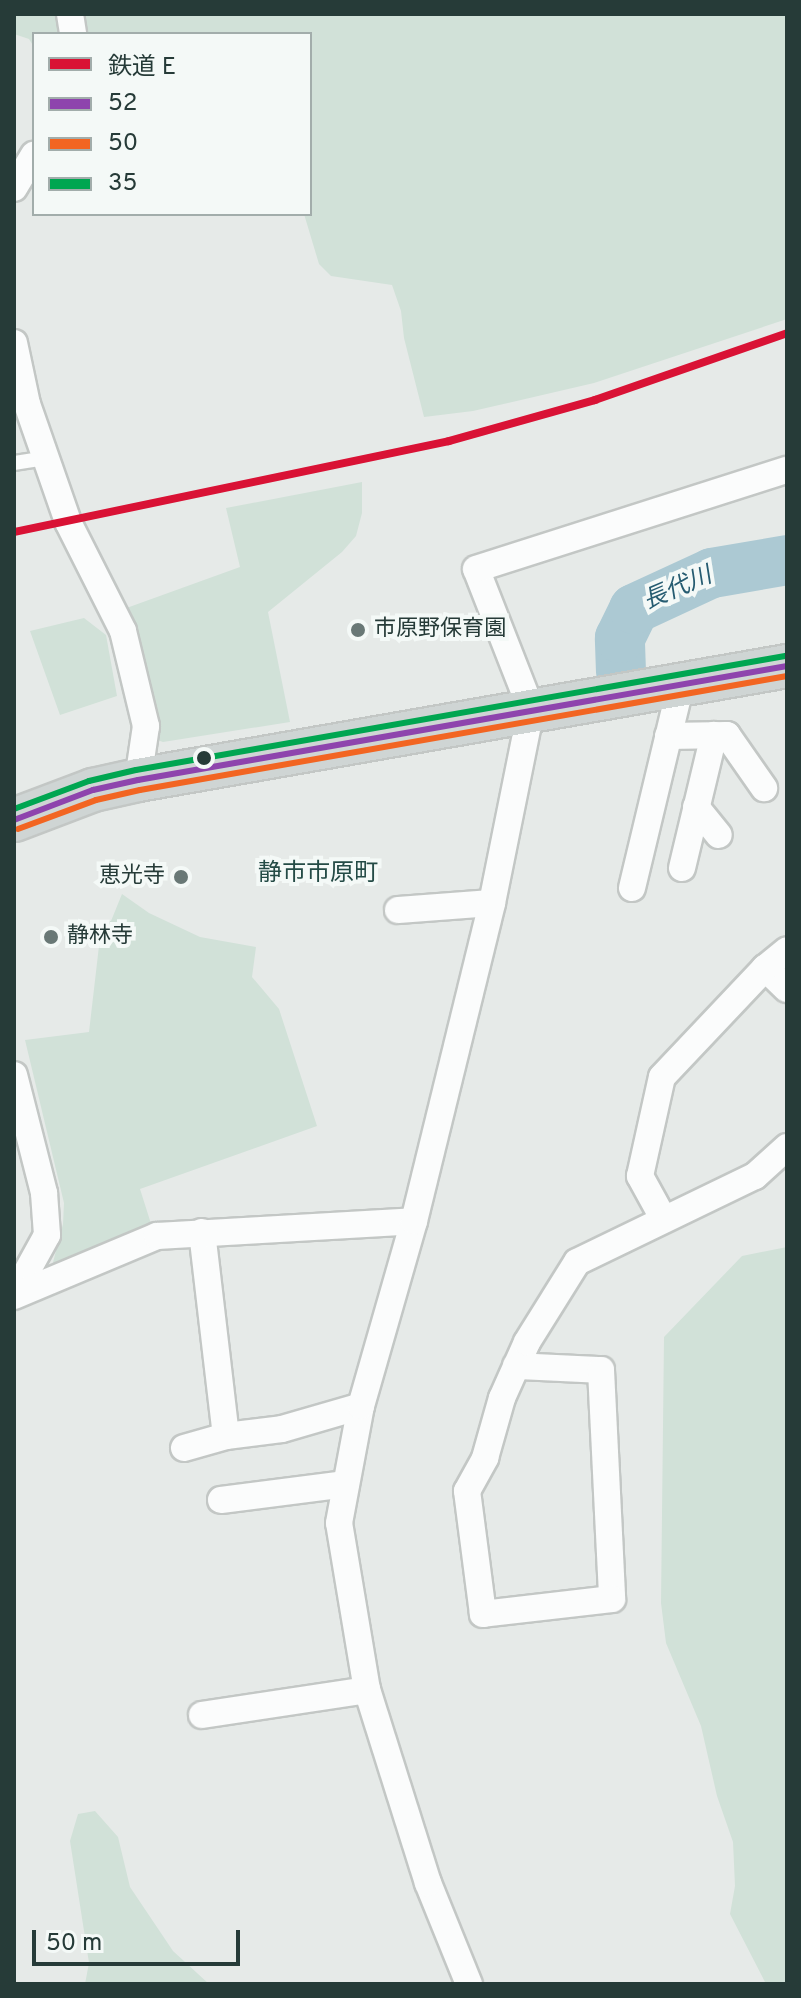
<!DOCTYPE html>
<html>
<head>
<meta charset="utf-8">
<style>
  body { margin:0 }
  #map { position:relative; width:801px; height:1998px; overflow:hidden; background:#e6eae8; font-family:Overpass,"Noto Sans JP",sans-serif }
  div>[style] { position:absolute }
  .green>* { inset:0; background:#d1e1d8 }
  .river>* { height:50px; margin:-25px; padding:0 25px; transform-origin:25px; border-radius:25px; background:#acc9d3 }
  .roads { filter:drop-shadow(2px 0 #c3c7c5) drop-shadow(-2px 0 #c3c7c5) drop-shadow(0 2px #c3c7c5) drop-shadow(0 -2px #c3c7c5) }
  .lane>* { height:14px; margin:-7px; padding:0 7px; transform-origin:7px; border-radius:7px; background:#fbfcfc }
  .street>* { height:26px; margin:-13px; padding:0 13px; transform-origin:13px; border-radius:13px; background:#fbfcfc }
  .primary>* { height:42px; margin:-21px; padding:0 21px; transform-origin:21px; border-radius:21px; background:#cfd5d4 }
  .bus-1>* { height:6px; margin:-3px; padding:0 3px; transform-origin:3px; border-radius:3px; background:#8e44ad }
  .bus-2>* { height:6px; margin:-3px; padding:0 3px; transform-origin:3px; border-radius:3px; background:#f26522 }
  .bus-3>* { height:6px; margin:-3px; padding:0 3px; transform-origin:3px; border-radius:3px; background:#00a651 }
  .rail-1>* { height:8px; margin:-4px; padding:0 4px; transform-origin:4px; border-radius:4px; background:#d91235 }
  .dots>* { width:22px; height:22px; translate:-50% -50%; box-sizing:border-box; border:4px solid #f4f9f7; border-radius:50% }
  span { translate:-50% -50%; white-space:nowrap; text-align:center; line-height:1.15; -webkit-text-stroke:8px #f4f9f7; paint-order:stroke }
  .poi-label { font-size:22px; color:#263b38 }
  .left { translate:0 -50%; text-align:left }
  .right { translate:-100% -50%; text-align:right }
  .water-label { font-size:24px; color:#265c71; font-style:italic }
  .neighbourhood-label { font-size:24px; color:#244b46 }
  .frame { position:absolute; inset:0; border:16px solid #263b38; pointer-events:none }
  .legend { position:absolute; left:32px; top:32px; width:280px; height:184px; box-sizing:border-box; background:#f4f9f7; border:2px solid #a2adab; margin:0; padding:10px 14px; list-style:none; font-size:24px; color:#263b38 }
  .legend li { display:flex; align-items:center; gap:16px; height:40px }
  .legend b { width:40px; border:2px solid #a2adab }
  .scale { position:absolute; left:32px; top:1930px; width:208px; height:36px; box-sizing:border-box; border:4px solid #263b38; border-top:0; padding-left:10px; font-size:24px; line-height:28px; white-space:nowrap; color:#263b38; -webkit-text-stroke:6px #f4f9f7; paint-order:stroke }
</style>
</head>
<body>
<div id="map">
  <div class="green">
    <div style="clip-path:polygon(14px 14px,787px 14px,787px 319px,594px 383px,473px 411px,424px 417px,404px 338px,401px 311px,392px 285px,331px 276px,319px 264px,304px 214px,310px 214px,310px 34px,34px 34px,34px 47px,29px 39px,14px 34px)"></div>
    <div style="clip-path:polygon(362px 482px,362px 513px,356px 536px,342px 552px,268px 612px,290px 722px,163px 742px,157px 740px,152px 731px,121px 610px,240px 567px,226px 508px)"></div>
    <div style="clip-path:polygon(84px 618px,106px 635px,117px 696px,60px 715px,30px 631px)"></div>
    <div style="clip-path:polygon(122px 894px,149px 913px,200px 937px,256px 947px,252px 977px,279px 1009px,317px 1126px,140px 1189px,153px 1230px,51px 1270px,63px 1224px,64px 1203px,25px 1040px,89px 1032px,102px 920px,111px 921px)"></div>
    <div style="clip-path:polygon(787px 1247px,787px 1984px,766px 1984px,730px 1914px,735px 1886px,733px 1842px,717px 1796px,701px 1726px,666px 1643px,661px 1603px,664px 1337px,742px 1256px)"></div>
    <div style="clip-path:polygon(95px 1811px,118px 1837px,130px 1887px,173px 1951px,209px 1984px,85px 1984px,89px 1963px,70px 1841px,78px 1814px)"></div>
  </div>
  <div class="river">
    <div style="left:621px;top:672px;width:34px;rotate:-92deg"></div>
    <div style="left:620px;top:638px;width:32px;rotate:-64deg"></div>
    <div style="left:634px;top:609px;width:86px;rotate:-24.8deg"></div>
    <div style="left:712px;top:573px;width:76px;rotate:-9.8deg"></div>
  </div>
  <div class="roads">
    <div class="lane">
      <div style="left:14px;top:463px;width:31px;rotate:-9deg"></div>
    </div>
    <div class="street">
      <div style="left:70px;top:14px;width:20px;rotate:81deg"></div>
      <div style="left:14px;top:188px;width:39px;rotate:-59deg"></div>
      <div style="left:14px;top:343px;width:62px;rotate:78deg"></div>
      <div style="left:27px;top:404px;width:125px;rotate:70.8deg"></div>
      <div style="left:68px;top:522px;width:122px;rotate:63.2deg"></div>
      <div style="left:123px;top:631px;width:98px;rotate:76.4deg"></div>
      <div style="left:146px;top:726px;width:55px;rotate:98.4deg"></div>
      <div style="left:668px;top:736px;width:59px;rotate:-1deg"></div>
      <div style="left:727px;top:735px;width:65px;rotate:55.1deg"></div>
      <div style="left:696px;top:807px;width:36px;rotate:51deg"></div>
      <div style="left:682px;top:868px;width:137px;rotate:-76.5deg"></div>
      <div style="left:632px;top:888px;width:210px;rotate:-76.5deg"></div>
      <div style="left:398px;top:910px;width:94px;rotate:-4.3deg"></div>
      <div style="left:765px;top:968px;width:30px;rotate:44deg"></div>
      <div style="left:14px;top:1075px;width:122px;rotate:75.7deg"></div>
      <div style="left:44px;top:1193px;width:42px;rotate:85.9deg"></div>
      <div style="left:47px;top:1235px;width:68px;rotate:118.8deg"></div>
      <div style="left:663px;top:1218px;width:48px;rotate:-118.7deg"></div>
      <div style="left:640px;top:1176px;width:101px;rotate:-77.5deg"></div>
      <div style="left:662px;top:1077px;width:150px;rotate:-46.6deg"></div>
      <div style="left:765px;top:968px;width:28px;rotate:-39deg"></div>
      <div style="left:202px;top:1232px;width:205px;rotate:83.3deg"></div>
      <div style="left:226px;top:1436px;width:56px;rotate:-7.1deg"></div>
      <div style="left:282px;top:1429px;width:82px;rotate:-16.2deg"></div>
      <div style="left:14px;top:1296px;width:155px;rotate:-22.8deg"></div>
      <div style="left:157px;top:1236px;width:257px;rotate:-3.3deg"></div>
      <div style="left:516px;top:1366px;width:85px;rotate:2.7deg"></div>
      <div style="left:601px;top:1370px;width:229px;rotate:87.2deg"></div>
      <div style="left:612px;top:1599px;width:130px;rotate:173.4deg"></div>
      <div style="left:483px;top:1614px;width:124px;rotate:-97.4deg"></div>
      <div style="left:467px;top:1491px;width:38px;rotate:-61deg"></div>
      <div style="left:485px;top:1458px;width:62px;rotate:-74.2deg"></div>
      <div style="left:502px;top:1398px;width:61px;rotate:-65.9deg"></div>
      <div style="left:527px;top:1342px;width:94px;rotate:-58deg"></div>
      <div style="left:577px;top:1262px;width:198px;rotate:-25.8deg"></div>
      <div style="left:755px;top:1176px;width:43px;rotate:-42.2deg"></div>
      <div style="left:184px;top:1448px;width:44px;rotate:-15.9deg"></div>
      <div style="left:221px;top:1500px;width:126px;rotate:-7.3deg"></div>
      <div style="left:202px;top:1715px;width:167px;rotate:-8.6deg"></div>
      <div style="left:469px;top:1984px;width:109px;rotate:-112.1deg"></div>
      <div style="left:428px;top:1883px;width:202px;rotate:-107.5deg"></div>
      <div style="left:367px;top:1690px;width:169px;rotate:-99.5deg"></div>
      <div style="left:339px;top:1523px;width:119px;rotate:-79.4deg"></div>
      <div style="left:361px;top:1406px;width:192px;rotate:-74deg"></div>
      <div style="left:414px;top:1221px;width:327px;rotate:-76.2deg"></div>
      <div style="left:492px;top:903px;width:198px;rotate:-78.6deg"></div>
      <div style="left:531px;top:709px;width:150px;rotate:-111.4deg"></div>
      <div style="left:476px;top:569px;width:326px;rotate:-17.7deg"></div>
    </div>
    <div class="primary">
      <div style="left:14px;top:820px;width:85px;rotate:-20.8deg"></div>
      <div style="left:93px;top:790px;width:46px;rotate:-12.5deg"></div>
      <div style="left:138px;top:780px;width:659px;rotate:-9.96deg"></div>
    </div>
  </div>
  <div class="bus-1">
    <div style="left:14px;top:820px;width:85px;rotate:-20.8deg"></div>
    <div style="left:93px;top:790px;width:46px;rotate:-12.5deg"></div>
    <div style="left:138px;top:780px;width:659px;rotate:-9.96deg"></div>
  </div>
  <div class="bus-2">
    <div style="left:18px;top:829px;width:83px;rotate:-20.4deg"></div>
    <div style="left:96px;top:800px;width:45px;rotate:-12.8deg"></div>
    <div style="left:140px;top:790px;width:657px;rotate:-9.99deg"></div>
  </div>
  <div class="bus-3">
    <div style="left:14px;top:809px;width:80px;rotate:-20.5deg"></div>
    <div style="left:89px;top:781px;width:48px;rotate:-13.2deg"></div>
    <div style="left:136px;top:770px;width:659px;rotate:-9.96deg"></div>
  </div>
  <div class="rail-1">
    <div style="left:14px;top:532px;width:444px;rotate:-11.8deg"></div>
    <div style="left:449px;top:441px;width:152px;rotate:-15.7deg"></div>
    <div style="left:595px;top:400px;width:203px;rotate:-19.2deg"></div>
  </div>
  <div class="dots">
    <div style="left:358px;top:630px;background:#697876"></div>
    <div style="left:204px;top:758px;background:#263b38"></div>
    <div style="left:181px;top:877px;background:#697876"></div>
    <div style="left:51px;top:937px;background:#697876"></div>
  </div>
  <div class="poi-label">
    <span class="left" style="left:374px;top:630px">市原野保育園</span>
    <span class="right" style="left:165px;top:877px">恵光寺</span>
    <span class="left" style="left:67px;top:937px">静林寺</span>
  </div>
  <div class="water-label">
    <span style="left:678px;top:590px;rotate:-23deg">長代川</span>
  </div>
  <div class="neighbourhood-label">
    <span style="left:318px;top:875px">静市市原町</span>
  </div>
  <div class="frame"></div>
  <ul class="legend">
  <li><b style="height:10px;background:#d91235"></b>鉄道 E</li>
  <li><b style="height:10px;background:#8e44ad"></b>52</li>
  <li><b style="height:10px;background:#f26522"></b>50</li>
  <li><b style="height:10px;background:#00a651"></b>35</li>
  </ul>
  <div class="scale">50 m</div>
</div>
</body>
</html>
